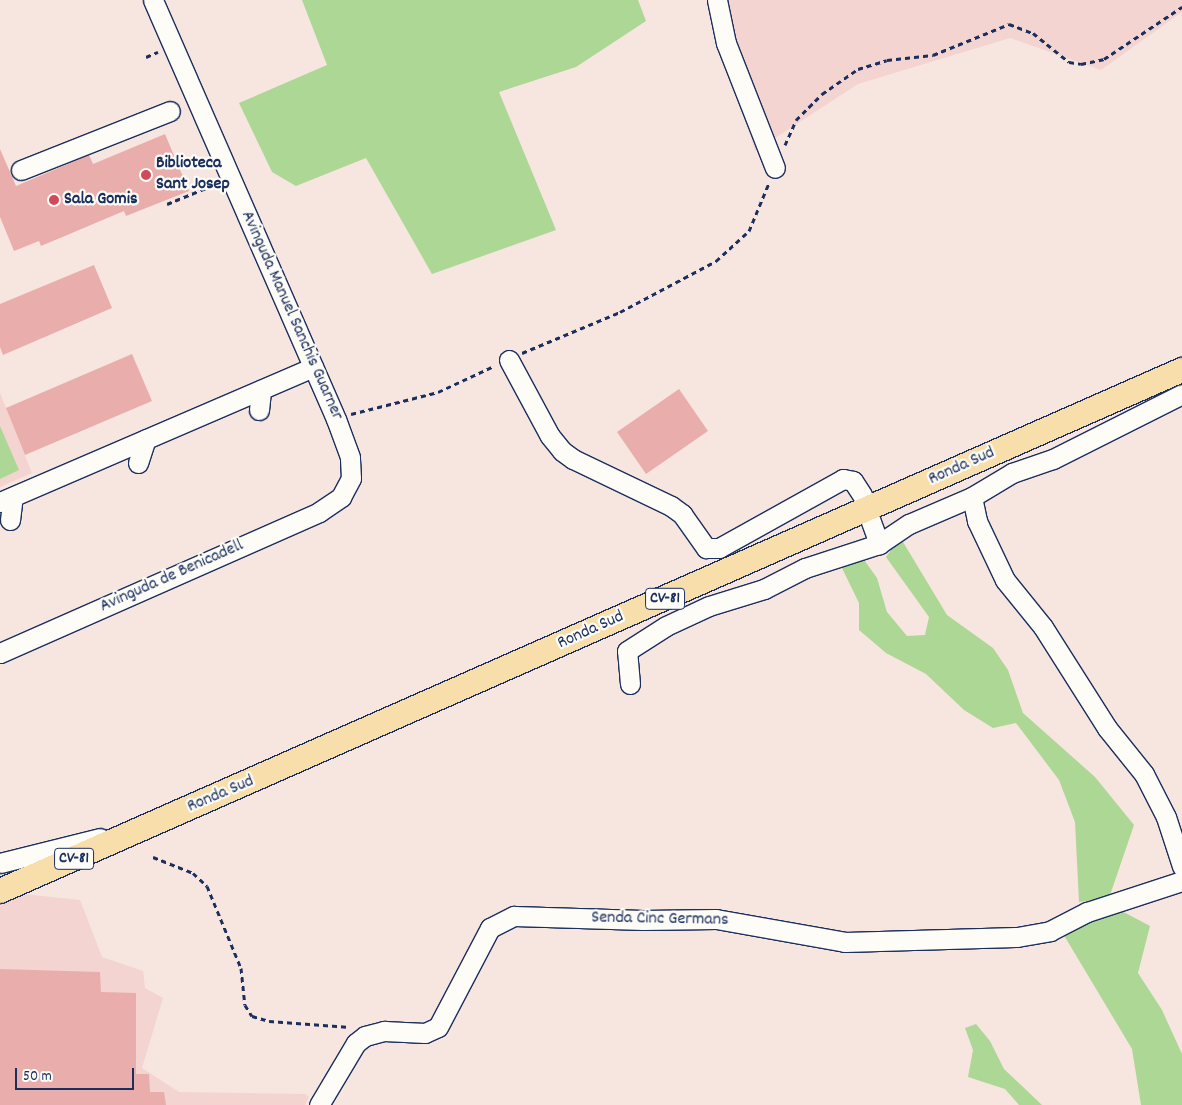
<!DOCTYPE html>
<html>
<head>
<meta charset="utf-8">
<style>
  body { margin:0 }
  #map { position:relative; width:1182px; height:1105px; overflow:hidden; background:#f7e5e0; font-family:Dekko,sans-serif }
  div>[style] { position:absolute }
  .built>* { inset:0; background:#f3d4d0 }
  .green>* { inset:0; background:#add795 }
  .building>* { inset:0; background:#e9aeac }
  .path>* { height:3px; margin-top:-1.5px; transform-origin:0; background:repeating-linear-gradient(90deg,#1b2f5e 0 5px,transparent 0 9px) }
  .roads { filter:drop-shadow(1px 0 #1b2f5e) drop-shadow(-1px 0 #1b2f5e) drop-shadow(0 1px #1b2f5e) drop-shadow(0 -1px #1b2f5e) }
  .minor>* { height:19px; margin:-9.5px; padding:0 9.5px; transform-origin:9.5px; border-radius:9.5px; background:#fdfcf7 }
  .major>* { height:24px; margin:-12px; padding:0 12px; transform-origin:12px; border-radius:12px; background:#f8deab }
  .dots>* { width:14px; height:14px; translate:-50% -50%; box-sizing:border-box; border:2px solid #fdfcf7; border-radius:50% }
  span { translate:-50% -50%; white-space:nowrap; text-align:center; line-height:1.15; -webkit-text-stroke:4.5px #fdfcf7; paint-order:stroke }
  .shield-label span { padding:1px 4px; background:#fdfcf7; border:1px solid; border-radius:4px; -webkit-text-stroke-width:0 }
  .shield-label { font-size:16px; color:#1b2f5e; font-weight:700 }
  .poi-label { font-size:18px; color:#1b2f5e; font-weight:700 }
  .left { translate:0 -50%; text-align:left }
  .street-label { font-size:18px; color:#1b2f5e }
  .scale { position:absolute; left:15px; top:1068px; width:119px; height:22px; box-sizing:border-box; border:2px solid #1b2f5e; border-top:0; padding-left:6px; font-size:15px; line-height:18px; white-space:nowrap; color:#1b2f5e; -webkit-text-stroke:4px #fdfcf7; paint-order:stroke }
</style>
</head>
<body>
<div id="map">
  <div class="built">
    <div style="clip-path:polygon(712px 0,1182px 0,1182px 12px,1101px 70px,1010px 38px,858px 84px,755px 151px)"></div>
    <div style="clip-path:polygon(0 393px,32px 473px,0 487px)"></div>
    <div style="clip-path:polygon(23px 894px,80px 900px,102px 957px,143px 971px,145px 988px,163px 998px,142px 1068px,179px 1092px,305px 1094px,309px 1097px,305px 1105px,0 1105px,0 906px)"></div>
  </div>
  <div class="green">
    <div style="clip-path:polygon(302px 0,638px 0,646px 21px,576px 67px,499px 92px,556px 230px,432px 274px,366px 158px,296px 186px,272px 172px,239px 103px,327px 65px)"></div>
    <div style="clip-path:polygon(0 426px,19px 470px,0 479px)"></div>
    <div style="clip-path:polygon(900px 537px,947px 615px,993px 648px,1008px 670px,1023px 713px,1095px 777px,1134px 825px,1109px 898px,1079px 902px,1075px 822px,1059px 780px,1016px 723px,993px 728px,964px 710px,926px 674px,886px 653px,859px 630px,859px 603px,840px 564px,862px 557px,877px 578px,887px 612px,907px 636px,925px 635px,929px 617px,886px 557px)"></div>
    <div style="clip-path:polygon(1116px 908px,1150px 926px,1138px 973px,1162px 1010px,1182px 1054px,1182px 1105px,1141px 1105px,1132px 1049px,1062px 932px)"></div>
    <div style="clip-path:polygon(976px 1024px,990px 1041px,1004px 1069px,1042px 1105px,1019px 1105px,1005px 1089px,968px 1077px,973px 1050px,965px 1028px)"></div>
  </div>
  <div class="building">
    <div style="clip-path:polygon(165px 134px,189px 191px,126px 216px,124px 211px,41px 246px,39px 241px,14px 251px,0 217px,0 149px,16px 186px,89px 155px,93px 164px)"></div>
    <div style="clip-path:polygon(94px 265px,112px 308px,3px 355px,0 347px,0 304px)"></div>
    <div style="clip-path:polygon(132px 354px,152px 401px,25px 455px,6px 408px)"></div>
    <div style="clip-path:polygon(679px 389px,708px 431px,646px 474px,617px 432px)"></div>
    <div style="clip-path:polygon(0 969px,100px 972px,101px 992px,136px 993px,136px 1074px,149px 1074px,150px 1092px,164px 1092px,166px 1105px,0 1105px)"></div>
  </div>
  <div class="path">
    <div style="left:146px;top:57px;width:13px;rotate:-23deg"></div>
    <div style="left:785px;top:145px;width:27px;rotate:-66deg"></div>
    <div style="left:796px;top:120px;width:37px;rotate:-45deg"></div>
    <div style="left:822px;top:94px;width:44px;rotate:-34.8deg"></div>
    <div style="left:858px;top:69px;width:30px;rotate:-17deg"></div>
    <div style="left:887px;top:60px;width:46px;rotate:-6.2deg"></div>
    <div style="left:933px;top:55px;width:82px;rotate:-22.2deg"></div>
    <div style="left:1009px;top:24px;width:26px;rotate:21deg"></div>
    <div style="left:1033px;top:33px;width:46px;rotate:38.9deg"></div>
    <div style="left:1069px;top:62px;width:12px;rotate:9deg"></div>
    <div style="left:1081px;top:64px;width:24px;rotate:-12deg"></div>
    <div style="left:1104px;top:59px;width:94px;rotate:-33.7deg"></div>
    <div style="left:167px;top:204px;width:53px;rotate:-22.2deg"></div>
    <div style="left:522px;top:353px;width:106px;rotate:-22.7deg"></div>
    <div style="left:620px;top:312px;width:109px;rotate:-28deg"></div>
    <div style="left:716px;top:261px;width:45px;rotate:-42.3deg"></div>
    <div style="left:749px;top:231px;width:52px;rotate:-67.4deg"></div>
    <div style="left:351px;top:414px;width:90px;rotate:-14.2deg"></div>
    <div style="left:438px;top:392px;width:62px;rotate:-24.9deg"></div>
    <div style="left:153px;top:857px;width:43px;rotate:21.8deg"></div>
    <div style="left:193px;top:873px;width:19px;rotate:43deg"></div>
    <div style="left:207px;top:886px;width:89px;rotate:67.5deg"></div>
    <div style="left:241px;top:968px;width:37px;rotate:84deg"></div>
    <div style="left:245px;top:1005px;width:13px;rotate:58deg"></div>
    <div style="left:252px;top:1016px;width:18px;rotate:16deg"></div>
    <div style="left:269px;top:1021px;width:81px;rotate:4.2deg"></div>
  </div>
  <div class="roads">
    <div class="minor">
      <div style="left:717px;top:0;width:44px;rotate:78.2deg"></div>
      <div style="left:726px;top:43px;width:134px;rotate:68.6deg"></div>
      <div style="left:21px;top:170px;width:160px;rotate:-21.6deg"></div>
      <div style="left:509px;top:360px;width:86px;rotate:61.7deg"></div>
      <div style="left:550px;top:436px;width:19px;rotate:51deg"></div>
      <div style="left:562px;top:451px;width:14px;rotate:36deg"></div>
      <div style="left:573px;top:459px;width:109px;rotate:25.6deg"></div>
      <div style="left:671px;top:506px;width:14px;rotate:36deg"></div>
      <div style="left:682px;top:514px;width:42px;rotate:54.8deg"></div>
      <div style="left:706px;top:548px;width:13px"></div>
      <div style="left:719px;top:548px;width:142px;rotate:-29.1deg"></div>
      <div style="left:843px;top:479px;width:10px;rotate:11deg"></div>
      <div style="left:853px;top:481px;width:17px;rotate:57deg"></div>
      <div style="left:259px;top:410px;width:20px;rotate:-84deg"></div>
      <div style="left:138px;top:463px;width:25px;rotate:-72deg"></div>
      <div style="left:972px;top:497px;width:25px;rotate:78deg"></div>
      <div style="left:977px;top:521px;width:65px;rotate:64.6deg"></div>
      <div style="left:1005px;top:580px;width:60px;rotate:51deg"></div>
      <div style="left:1043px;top:627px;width:120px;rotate:57.6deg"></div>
      <div style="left:1107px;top:728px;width:59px;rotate:51.2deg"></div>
      <div style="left:1144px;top:774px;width:48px;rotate:62.9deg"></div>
      <div style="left:1166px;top:817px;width:52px;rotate:71.9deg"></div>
      <div style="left:0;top:502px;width:341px;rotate:-23.3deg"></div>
      <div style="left:870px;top:519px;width:27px;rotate:70deg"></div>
      <div style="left:10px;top:520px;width:23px;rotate:-83deg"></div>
      <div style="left:0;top:653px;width:349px;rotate:-23.8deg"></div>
      <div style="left:319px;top:512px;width:27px;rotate:-34deg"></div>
      <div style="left:341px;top:497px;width:21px;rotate:-62deg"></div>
      <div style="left:351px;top:478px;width:21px;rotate:-93deg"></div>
      <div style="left:350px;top:457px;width:40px;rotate:-110.2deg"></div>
      <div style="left:336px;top:419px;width:457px;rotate:-113.6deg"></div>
      <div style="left:630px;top:684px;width:33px;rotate:-95deg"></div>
      <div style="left:627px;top:651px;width:46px;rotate:-32.7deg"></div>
      <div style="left:666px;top:626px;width:47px;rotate:-24.9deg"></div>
      <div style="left:709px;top:606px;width:58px;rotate:-17.2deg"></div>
      <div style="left:764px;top:589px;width:46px;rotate:-27.1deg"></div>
      <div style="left:805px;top:568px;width:78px;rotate:-18deg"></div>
      <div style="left:879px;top:544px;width:36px;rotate:-34deg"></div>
      <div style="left:909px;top:524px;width:69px;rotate:-23.2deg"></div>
      <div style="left:972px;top:497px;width:47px;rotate:-31deg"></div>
      <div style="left:1012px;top:473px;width:43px;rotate:-18.9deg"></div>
      <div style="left:1053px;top:459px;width:144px;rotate:-26.7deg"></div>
      <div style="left:0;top:863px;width:103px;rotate:-14deg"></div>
      <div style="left:319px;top:1105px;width:72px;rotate:-59.2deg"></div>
      <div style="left:356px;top:1043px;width:11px;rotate:-38deg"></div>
      <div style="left:365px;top:1036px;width:20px;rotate:-15deg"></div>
      <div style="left:384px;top:1031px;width:41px;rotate:2.8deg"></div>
      <div style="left:425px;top:1033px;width:14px;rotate:-25deg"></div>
      <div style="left:438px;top:1027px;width:112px;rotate:-62.3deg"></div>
      <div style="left:490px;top:928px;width:27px;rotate:-27deg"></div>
      <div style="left:514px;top:916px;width:129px;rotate:1.8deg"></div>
      <div style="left:643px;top:920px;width:73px;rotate:-0.8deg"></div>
      <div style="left:716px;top:919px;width:131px;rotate:10.1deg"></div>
      <div style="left:845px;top:942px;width:172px;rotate:-1.7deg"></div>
      <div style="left:1017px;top:937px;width:34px;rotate:-10deg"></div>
      <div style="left:1050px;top:931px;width:42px;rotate:-27.2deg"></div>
      <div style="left:1087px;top:912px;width:100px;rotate:-18.1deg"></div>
    </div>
    <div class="major">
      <div style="left:0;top:891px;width:1292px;rotate:-23.79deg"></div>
    </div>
  </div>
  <div class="dots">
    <div style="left:146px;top:175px;background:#d1495b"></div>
    <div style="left:54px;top:200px;background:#d1495b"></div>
  </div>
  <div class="shield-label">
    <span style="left:665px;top:599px">CV-81</span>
    <span style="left:74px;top:859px">CV-81</span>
  </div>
  <div class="poi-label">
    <span class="left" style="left:156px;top:175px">Biblioteca<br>Sant Josep</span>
    <span class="left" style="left:64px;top:200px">Sala Gomis</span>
  </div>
  <div class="street-label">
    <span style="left:291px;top:316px;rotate:66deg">Avinguda Manuel Sanchis Guarner</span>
    <span style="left:962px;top:467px;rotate:-24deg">Ronda Sud</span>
    <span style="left:172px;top:577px;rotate:-24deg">Avinguda de Benicadell</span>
    <span style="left:591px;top:631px;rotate:-24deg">Ronda Sud</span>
    <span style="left:221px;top:795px;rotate:-23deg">Ronda Sud</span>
    <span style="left:660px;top:920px;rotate:1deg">Senda Cinc Germans</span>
  </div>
  <div class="scale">50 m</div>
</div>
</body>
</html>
